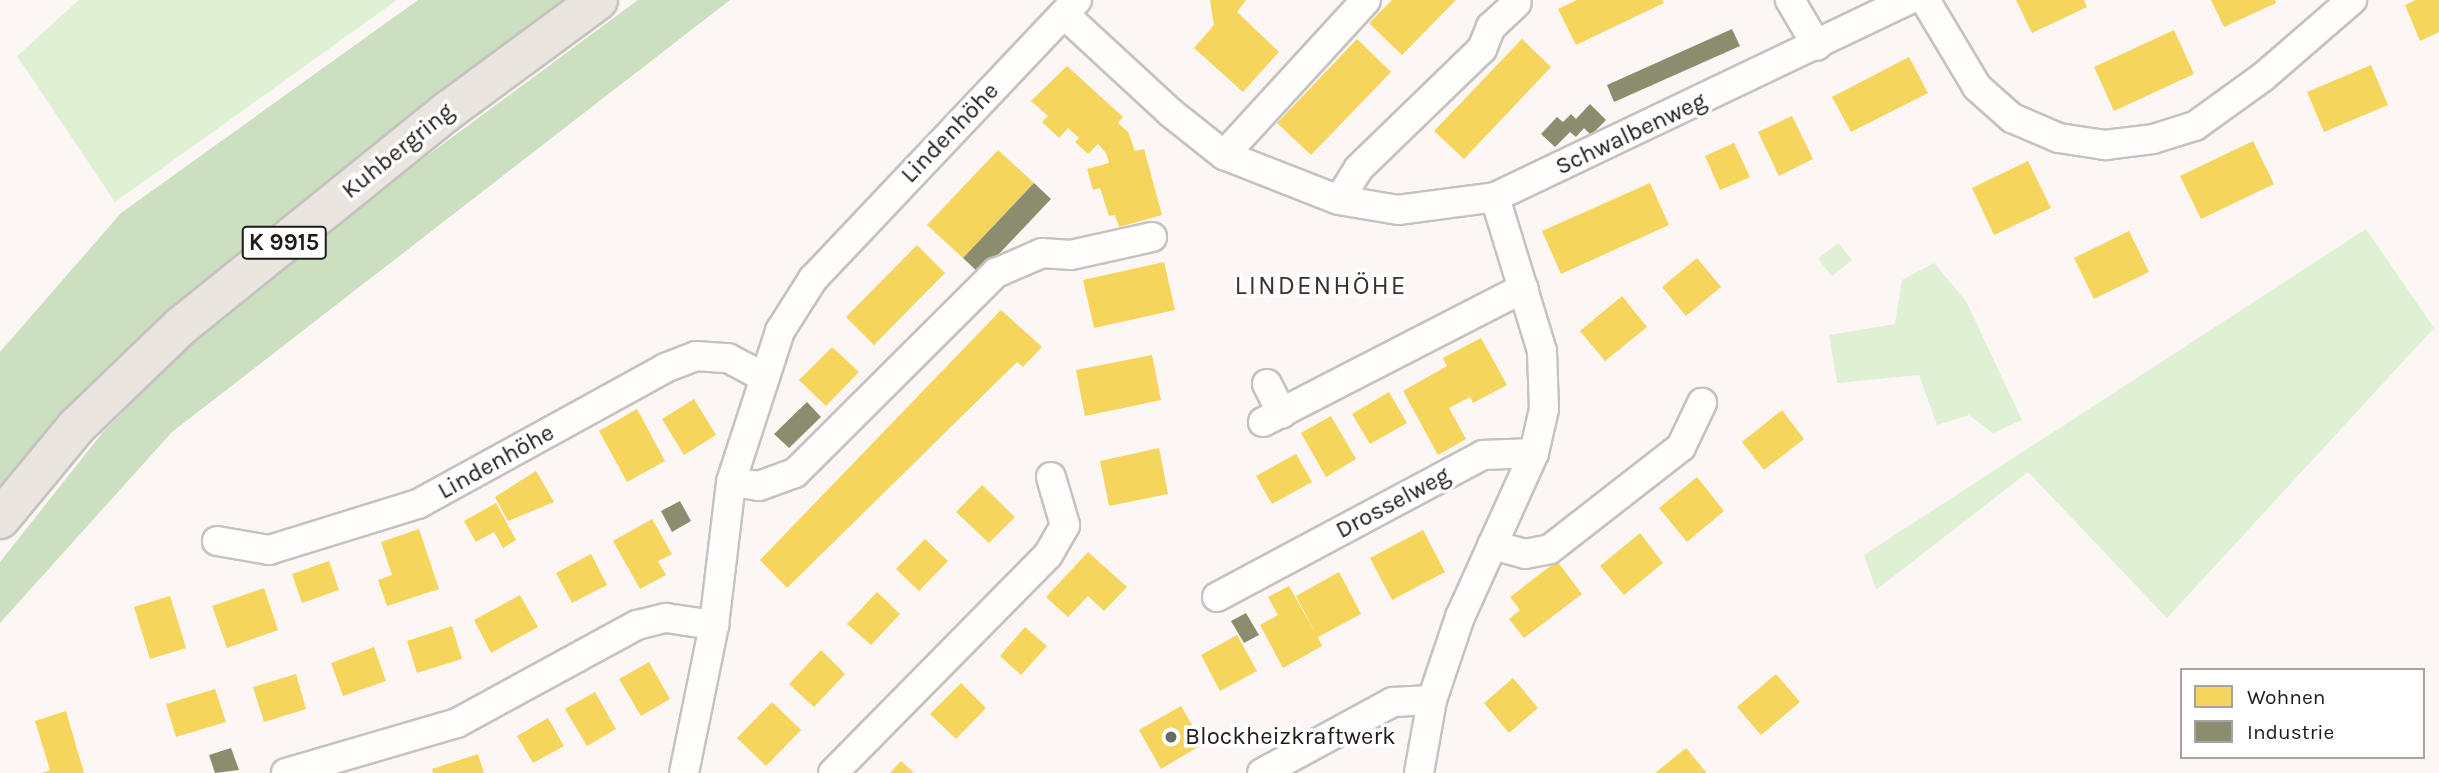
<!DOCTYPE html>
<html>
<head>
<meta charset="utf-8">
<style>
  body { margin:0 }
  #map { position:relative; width:2439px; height:773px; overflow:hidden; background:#fcf7f4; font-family:Karla,sans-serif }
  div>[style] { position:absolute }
  .green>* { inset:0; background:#dff0d4 }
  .forest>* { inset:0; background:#ccdfc0 }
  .homes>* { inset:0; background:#f6d55c }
  .industry>* { inset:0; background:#8c8c6e }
  .roads { filter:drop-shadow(2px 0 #c6c2c0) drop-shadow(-2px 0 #c6c2c0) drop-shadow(0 2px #c6c2c0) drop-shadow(0 -2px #c6c2c0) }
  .street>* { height:28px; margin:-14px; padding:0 14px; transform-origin:14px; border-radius:14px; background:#fffefd }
  .primary>* { height:38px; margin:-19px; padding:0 19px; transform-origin:19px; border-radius:19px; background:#eae5df }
  .dots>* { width:19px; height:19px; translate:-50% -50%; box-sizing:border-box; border:4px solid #fff; border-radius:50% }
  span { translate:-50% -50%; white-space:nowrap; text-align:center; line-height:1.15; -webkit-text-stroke:7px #fff; paint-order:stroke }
  .shield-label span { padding:2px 5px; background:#fff; border:2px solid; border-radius:5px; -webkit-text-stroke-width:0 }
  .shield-label { font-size:23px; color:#1e1b19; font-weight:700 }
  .street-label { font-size:24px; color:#1e1b19 }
  .poi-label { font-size:24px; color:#1e1b19 }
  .left { translate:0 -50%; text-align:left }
  .neighbourhood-label { font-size:26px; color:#39322e; letter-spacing:2px }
  .legend { position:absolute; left:2180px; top:668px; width:245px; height:91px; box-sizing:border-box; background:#fff; border:2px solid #a5a4a3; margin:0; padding:9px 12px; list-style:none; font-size:21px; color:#1e1b19 }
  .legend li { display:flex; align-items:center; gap:14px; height:35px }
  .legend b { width:35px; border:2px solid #a5a4a3 }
</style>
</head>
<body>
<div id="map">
  <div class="green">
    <div style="clip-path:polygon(79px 0,397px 0,115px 202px,17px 56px)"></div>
    <div style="clip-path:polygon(2366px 229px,2434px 328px,2167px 618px,2028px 472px,1876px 590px,1864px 555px)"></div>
    <div style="clip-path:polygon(1838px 243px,1852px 260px,1832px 276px,1818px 259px)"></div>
    <div style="clip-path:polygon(1934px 263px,1966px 301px,2022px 420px,1993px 433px,1969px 415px,1937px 425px,1919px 375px,1837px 383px,1829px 335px,1895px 324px,1902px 280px)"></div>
  </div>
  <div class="forest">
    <div style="clip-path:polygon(418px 0,574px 0,0 494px,0 352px,121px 213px)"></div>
    <div style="clip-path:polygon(638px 0,730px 0,172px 432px,0 623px,0 562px,103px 432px,176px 359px,286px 260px)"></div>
  </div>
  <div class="homes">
    <div style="clip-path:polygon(1210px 0,1246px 0,1237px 12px,1279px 52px,1243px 92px,1194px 48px,1214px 25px)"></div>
    <div style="clip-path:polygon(1392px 0,1456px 0,1402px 55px,1369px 23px)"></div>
    <div style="clip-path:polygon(1577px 0,1662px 0,1664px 3px,1576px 45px,1558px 9px)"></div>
    <div style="clip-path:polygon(2016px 0,2084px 0,2087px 7px,2032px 33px)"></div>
    <div style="clip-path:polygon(2211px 0,2275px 0,2276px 3px,2224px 27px)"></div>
    <div style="clip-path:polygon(2416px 0,2439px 0,2439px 32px,2420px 41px,2405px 5px)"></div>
    <div style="clip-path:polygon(2174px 30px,2194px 74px,2114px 111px,2094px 67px)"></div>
    <div style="clip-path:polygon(1357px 39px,1391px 72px,1311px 155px,1277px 123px)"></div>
    <div style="clip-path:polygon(1522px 39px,1551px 67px,1464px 159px,1434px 131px)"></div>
    <div style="clip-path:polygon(1909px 57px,1928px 93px,1851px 132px,1832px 97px)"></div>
    <div style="clip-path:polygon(2371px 65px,2388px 105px,2324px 132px,2307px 92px)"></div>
    <div style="clip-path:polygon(1067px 66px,1123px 117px,1118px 123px,1128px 132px,1135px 151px,1144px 149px,1162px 215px,1119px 227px,1115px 215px,1109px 216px,1100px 188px,1093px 190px,1087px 169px,1109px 163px,1106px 153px,1098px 144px,1088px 154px,1075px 142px,1079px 138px,1068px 128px,1059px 138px,1042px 122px,1048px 116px,1031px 101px)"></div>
    <div style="clip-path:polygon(1792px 116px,1813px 159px,1779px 176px,1758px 132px)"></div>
    <div style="clip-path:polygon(2253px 141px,2274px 184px,2201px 219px,2180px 176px)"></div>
    <div style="clip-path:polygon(1734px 143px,1750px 177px,1720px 190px,1705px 156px)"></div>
    <div style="clip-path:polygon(998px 150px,1034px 183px,963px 258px,927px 225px)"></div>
    <div style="clip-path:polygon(2028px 161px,2051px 208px,1994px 235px,1972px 188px)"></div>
    <div style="clip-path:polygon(1650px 183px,1669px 225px,1561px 274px,1542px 231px)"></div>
    <div style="clip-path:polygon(2129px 231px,2149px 272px,2094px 299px,2074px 258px)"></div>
    <div style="clip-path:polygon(917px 245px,945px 273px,874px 345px,846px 317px)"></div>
    <div style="clip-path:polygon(1697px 258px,1721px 287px,1686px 316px,1662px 287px)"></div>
    <div style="clip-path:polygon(1164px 262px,1175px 310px,1094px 328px,1083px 280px)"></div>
    <div style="clip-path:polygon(1622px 296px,1647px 327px,1605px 361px,1580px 331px)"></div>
    <div style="clip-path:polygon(1001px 310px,1042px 347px,1023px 367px,1017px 362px,787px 588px,760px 560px)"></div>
    <div style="clip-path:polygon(1481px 338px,1507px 385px,1473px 403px,1470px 397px,1449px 408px,1466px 439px,1438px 455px,1403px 391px,1447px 366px,1443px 358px)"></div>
    <div style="clip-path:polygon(832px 347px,859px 372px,826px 406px,799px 380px)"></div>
    <div style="clip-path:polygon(1152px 355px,1161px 400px,1085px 416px,1076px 370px)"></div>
    <div style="clip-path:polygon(1389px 392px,1407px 423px,1370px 444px,1352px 414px)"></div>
    <div style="clip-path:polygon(694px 399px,716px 435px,684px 455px,662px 419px)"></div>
    <div style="clip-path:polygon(637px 409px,665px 461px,627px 482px,599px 431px)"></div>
    <div style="clip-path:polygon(1782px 410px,1804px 439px,1764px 470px,1742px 442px)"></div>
    <div style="clip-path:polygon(1331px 416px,1356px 459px,1326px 477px,1301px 433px)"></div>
    <div style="clip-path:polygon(1159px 448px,1168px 494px,1109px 506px,1100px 461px)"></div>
    <div style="clip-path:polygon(1296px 454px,1312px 482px,1272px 504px,1256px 476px)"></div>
    <div style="clip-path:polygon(536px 471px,554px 502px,508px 521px,495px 497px)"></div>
    <div style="clip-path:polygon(1697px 477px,1724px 511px,1687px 542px,1659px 508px)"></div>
    <div style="clip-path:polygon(982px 485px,1015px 517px,989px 543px,956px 512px)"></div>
    <div style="clip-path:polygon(496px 503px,516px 540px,503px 548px,494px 532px,476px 542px,464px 521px)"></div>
    <div style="clip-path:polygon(652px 519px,672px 554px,658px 561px,666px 575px,640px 589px,613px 541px)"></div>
    <div style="clip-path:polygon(419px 529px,439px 589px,387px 606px,378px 580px,392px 575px,381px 542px)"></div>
    <div style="clip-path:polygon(1423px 530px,1445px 572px,1392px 600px,1370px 558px)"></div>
    <div style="clip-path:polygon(1640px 533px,1663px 563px,1624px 595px,1600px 566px)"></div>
    <div style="clip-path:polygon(925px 539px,948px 561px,919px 591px,896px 569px)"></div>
    <div style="clip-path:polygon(1088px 552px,1127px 587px,1104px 611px,1088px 596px,1068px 617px,1046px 597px)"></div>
    <div style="clip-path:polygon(591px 554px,607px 585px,572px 603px,556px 573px)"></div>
    <div style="clip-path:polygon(329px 561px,339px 590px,302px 603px,292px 574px)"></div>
    <div style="clip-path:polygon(1557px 561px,1582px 594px,1524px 638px,1509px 619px,1520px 610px,1510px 597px)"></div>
    <div style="clip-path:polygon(1339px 572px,1361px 614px,1318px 637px,1322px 646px,1283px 668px,1260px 625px,1278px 615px,1268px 597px,1289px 586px,1316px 634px,1296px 596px)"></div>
    <div style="clip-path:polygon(264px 588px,278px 630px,227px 648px,212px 606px)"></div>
    <div style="clip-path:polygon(877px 592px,900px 614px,871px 645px,847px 624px)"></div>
    <div style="clip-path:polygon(520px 595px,538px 627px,491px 653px,474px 620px)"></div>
    <div style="clip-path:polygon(170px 596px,186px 648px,150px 659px,134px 607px)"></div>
    <div style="clip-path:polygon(452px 626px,462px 659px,417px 673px,407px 641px)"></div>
    <div style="clip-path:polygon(1025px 627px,1047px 646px,1021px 675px,1000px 656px)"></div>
    <div style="clip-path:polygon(1237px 635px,1257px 671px,1220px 691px,1201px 655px)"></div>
    <div style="clip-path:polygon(374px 647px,386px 681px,343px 696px,331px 663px)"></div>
    <div style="clip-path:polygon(821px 650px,845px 674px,814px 707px,789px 684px)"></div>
    <div style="clip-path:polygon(649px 662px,670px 699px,641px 716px,619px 679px)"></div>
    <div style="clip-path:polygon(296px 674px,306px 709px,264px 722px,253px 687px)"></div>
    <div style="clip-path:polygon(1776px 674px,1800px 702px,1761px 735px,1737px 707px)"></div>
    <div style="clip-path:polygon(1513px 678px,1538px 708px,1509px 733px,1484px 703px)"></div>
    <div style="clip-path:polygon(961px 683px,986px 708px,956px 739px,930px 714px)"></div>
    <div style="clip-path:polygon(215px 689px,226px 722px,176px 737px,166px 704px)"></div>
    <div style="clip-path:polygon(595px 692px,616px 729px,587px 746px,565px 709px)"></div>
    <div style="clip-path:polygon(772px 702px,801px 730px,766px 766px,737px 738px)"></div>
    <div style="clip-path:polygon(1181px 706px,1203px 744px,1161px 769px,1139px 730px)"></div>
    <div style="clip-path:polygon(66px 711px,84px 773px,42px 773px,50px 770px,35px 721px)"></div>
    <div style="clip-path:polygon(548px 718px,564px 746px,533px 763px,517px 736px)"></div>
    <div style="clip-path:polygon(1686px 748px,1707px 773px,1655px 773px)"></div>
    <div style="clip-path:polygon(478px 754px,484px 773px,433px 773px,432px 769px)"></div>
    <div style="clip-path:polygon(901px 761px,914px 773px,890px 773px)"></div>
  </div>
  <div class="industry">
    <div style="clip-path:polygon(1732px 29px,1740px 46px,1614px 102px,1607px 85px)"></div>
    <div style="clip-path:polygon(1590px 104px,1606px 120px,1591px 135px,1584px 128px,1576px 137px,1570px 132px,1555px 147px,1541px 134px,1557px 117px,1563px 122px,1571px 114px,1576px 119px)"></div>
    <div style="clip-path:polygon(1034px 183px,1051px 199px,980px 274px,963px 258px)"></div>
    <div style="clip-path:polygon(807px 402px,821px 417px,789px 448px,774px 434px)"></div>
    <div style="clip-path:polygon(680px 501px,691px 521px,672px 532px,661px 511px)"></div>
    <div style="clip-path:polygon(1246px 613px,1259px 635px,1244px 643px,1231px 621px)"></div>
    <div style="clip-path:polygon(231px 748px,239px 770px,215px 773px,209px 755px)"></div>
  </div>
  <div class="roads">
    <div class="street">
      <div style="left:1790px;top:0;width:53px;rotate:59.6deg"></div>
      <div style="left:1925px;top:0;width:101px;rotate:59.1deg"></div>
      <div style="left:1977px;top:87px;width:47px;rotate:41.5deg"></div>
      <div style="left:2012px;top:118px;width:51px;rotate:23.1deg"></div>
      <div style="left:2059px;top:138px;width:47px;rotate:8.7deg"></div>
      <div style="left:2105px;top:145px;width:48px;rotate:-7.1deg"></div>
      <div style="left:2153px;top:139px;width:44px;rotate:-17.2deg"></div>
      <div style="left:2195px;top:126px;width:84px;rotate:-35.8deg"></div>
      <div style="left:2263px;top:77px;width:118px;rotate:-40.9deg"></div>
      <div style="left:1066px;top:16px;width:143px;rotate:42.7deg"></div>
      <div style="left:1171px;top:113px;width:68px;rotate:38.4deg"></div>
      <div style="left:1224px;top:155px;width:123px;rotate:21.4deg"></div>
      <div style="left:1339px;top:200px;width:60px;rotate:9.6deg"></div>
      <div style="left:1398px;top:210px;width:98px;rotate:-7.6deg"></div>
      <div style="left:1495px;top:197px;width:458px;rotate:-25.5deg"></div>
      <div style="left:1224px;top:155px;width:210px;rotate:-47.5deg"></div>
      <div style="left:1339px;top:200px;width:36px;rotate:-58deg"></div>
      <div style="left:1358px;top:169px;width:173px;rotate:-44.1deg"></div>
      <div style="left:1482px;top:49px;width:24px;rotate:-68deg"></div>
      <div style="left:1491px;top:27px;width:35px;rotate:-43deg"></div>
      <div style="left:1267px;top:384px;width:33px;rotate:63deg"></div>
      <div style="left:1263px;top:422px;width:293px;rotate:-27.2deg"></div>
      <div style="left:731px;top:482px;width:28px;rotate:8deg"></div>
      <div style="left:759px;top:486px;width:38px;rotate:-20deg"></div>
      <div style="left:795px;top:473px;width:284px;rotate:-44.9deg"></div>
      <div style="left:996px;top:273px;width:50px;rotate:-23.5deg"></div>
      <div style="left:1042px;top:253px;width:29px;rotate:4deg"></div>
      <div style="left:1071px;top:255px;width:83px;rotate:-12.5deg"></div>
      <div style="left:217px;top:541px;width:53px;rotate:9.8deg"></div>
      <div style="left:269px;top:550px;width:156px;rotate:-17.2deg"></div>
      <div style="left:418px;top:504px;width:282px;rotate:-28.8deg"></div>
      <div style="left:665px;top:368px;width:33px;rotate:-21deg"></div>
      <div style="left:696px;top:356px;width:32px;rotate:4deg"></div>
      <div style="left:728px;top:358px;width:38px;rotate:28deg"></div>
      <div style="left:1492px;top:545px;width:34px;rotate:15deg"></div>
      <div style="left:1525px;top:554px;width:25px;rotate:-11deg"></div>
      <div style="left:1550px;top:549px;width:166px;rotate:-37.9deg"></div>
      <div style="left:1681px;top:447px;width:49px;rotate:-64.5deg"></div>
      <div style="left:1217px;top:597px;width:302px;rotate:-28.1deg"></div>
      <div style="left:1483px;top:455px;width:51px;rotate:-2.2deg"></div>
      <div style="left:286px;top:773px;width:178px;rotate:-16.3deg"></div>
      <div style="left:457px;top:723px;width:205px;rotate:-28.6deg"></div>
      <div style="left:637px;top:625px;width:30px;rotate:-14deg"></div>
      <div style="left:666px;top:618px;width:49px;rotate:8.3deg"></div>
      <div style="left:684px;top:773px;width:151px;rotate:-78.5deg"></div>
      <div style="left:714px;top:625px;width:144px;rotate:-83.2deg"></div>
      <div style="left:731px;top:482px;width:159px;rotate:-72deg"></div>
      <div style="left:780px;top:331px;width:62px;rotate:-57.6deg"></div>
      <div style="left:813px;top:279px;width:384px;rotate:-46.6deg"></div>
      <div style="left:833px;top:773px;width:306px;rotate:-45.4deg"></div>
      <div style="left:1048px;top:555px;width:34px;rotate:-60deg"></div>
      <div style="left:1065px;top:525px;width:50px;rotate:-106.3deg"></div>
      <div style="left:1262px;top:773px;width:149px;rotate:-28.5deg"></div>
      <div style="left:1393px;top:702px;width:39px;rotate:-3deg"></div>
      <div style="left:1419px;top:773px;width:74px;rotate:-79.9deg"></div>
      <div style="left:1432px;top:700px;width:88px;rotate:-71.4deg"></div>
      <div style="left:1460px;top:617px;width:180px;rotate:-65.7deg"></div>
      <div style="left:1534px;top:453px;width:45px;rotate:-77.2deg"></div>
      <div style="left:1544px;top:409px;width:58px;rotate:-92deg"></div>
      <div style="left:1542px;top:351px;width:161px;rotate:-107deg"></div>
    </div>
    <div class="primary">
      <div style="left:0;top:519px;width:119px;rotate:-50.4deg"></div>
      <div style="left:76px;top:427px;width:146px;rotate:-43.9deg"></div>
      <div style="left:181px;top:326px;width:344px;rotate:-38.9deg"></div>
      <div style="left:449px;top:110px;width:185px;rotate:-36.4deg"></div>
    </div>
  </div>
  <div class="dots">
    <div style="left:1171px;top:737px;background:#6c6866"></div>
  </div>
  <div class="shield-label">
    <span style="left:284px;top:243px">K 9915</span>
  </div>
  <div class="street-label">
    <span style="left:950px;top:133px;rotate:-46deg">Lindenhöhe</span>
    <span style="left:1631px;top:134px;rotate:-25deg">Schwalbenweg</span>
    <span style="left:398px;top:151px;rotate:-39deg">Kuhbergring</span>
    <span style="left:496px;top:462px;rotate:-29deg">Lindenhöhe</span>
    <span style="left:1393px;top:503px;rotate:-28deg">Drosselweg</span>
  </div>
  <div class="poi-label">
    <span class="left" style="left:1185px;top:737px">Blockheizkraftwerk</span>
  </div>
  <div class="neighbourhood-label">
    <span style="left:1321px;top:286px">LINDENHÖHE</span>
  </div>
  <ul class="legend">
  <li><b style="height:19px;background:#f6d55c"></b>Wohnen</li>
  <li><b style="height:19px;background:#8c8c6e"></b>Industrie</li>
  </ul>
</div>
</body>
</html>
